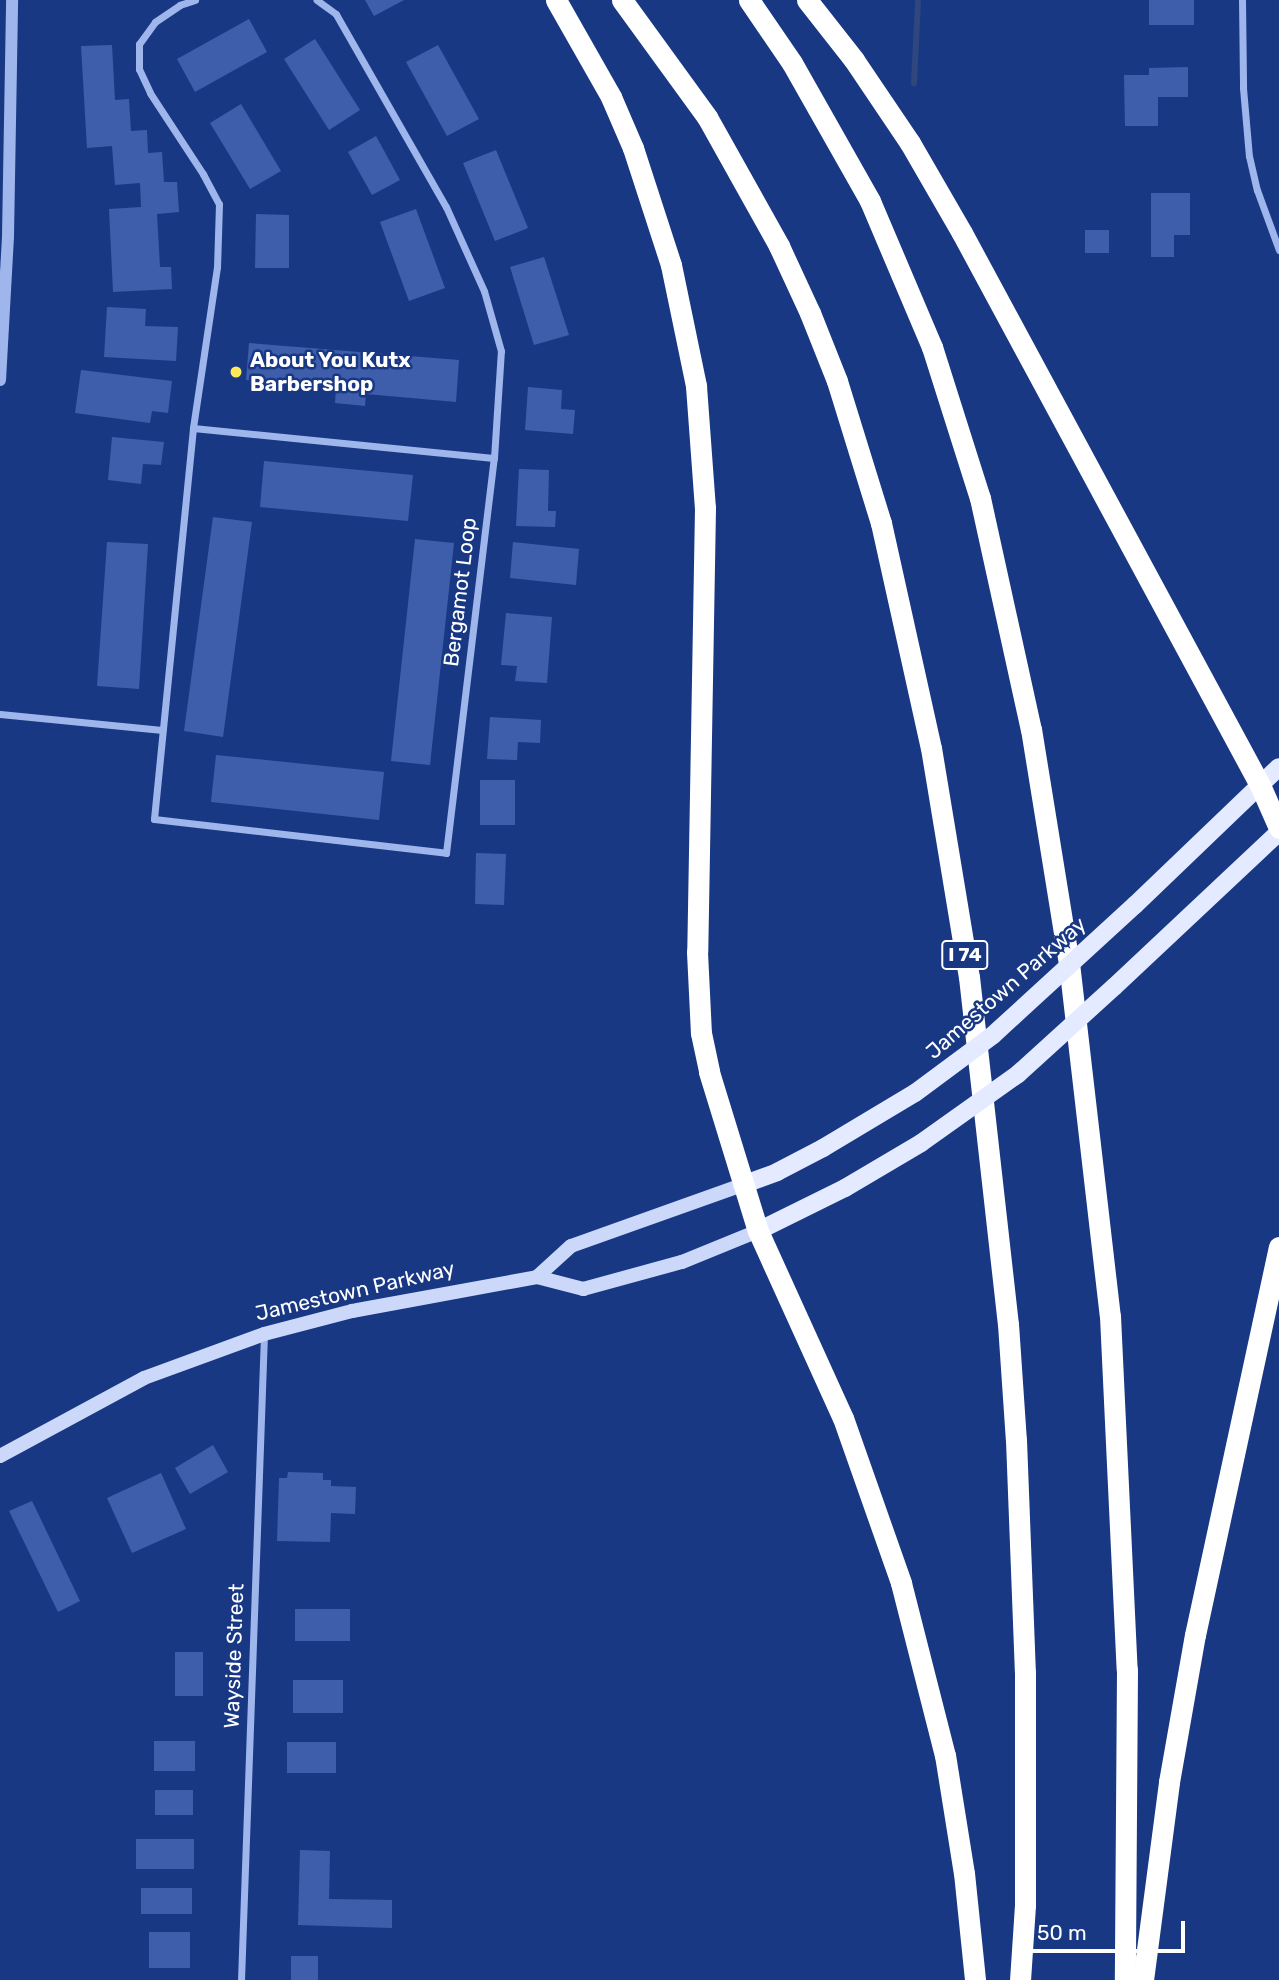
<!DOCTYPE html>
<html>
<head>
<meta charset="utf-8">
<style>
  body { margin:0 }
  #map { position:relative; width:1279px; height:1980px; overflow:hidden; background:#193884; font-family:Rubik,sans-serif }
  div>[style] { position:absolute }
  .stream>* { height:6px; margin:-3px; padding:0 3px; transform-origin:3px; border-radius:3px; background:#2f467f }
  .building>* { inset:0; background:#3e5eac }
  .minor>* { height:7px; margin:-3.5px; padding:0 3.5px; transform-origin:3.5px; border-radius:3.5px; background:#9fb6ec }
  .tertiary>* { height:12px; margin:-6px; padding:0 6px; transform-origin:6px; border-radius:6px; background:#9fb6ec }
  .secondary>* { height:14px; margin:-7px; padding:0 7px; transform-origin:7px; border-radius:7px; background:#cbd8f9 }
  .primary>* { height:18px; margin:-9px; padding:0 9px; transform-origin:9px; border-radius:9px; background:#e4eaff }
  .motorway>* { height:21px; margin:-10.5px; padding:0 10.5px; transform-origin:10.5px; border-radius:10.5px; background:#fff }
  .primary-bridge>* { height:18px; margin:-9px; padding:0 9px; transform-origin:9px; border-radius:9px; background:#e4eaff }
  .dots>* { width:19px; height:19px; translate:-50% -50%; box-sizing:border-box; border:4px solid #193884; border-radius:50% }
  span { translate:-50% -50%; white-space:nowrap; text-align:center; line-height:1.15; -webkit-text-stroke:5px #193884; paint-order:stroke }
  .shield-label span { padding:2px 5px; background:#193884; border:2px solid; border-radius:5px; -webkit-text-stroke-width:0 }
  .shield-label { font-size:19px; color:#fff; font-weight:700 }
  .poi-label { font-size:21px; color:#fff; font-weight:700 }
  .left { translate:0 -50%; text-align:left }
  .street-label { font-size:21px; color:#fff }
  .scale { position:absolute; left:1024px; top:1921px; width:161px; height:32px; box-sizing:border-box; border:4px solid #fff; border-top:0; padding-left:9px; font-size:21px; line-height:24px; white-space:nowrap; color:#fff; -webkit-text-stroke:5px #193884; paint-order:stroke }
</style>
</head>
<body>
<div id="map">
  <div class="stream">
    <div style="left:914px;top:83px;width:83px;rotate:-87.2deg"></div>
  </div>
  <div class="building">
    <div style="clip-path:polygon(365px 0,404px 0,374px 16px)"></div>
    <div style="clip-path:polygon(1149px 0,1194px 0,1194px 25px,1149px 25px)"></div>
    <div style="clip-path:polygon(249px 19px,267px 52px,195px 92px,177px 59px)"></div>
    <div style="clip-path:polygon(315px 39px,360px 110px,329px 130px,284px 59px)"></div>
    <div style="clip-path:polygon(112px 45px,115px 100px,129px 99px,131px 131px,147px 130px,148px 153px,162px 152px,164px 182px,177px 182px,179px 212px,157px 214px,160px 267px,171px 267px,172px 289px,113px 292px,109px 209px,141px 207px,140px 183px,115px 185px,112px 146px,87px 148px,81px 46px)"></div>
    <div style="clip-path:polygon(438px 45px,479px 119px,447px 136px,406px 62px)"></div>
    <div style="clip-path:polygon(1188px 67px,1188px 97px,1158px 97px,1158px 126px,1125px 126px,1124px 75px,1149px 75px,1149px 68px)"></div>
    <div style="clip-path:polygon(241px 104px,281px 171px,250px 189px,210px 123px)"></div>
    <div style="clip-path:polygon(376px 136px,400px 180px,372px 195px,348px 152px)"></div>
    <div style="clip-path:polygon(496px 150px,528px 228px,495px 241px,463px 163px)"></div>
    <div style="clip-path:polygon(1151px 193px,1190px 193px,1190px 235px,1174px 235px,1174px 257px,1151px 257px)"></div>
    <div style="clip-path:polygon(416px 209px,445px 288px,409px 301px,380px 222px)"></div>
    <div style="clip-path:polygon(256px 214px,289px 215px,289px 268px,255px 268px)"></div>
    <div style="clip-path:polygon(1085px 230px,1109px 230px,1109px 253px,1085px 253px)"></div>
    <div style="clip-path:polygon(544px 257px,569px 335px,534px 345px,510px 267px)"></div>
    <div style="clip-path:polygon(107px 307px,146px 309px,145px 326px,178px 327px,176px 361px,104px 357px)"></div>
    <div style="clip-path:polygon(249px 343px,459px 360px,456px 402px,366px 394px,365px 406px,335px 403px,336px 387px,246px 380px)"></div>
    <div style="clip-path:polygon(81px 370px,172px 381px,168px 413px,152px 411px,150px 423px,75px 413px)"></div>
    <div style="clip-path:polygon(528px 387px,562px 390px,561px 409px,575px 410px,573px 434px,525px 430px)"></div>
    <div style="clip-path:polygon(112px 437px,164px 442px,161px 465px,143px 464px,141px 484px,108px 480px)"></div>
    <div style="clip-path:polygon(264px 461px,413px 475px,408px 521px,260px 507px)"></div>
    <div style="clip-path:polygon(519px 469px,549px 470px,548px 511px,556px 511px,555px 527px,516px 526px)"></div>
    <div style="clip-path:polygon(213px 517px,252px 522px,223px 737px,184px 731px)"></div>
    <div style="clip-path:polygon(415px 539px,454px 543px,430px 765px,391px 761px)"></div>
    <div style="clip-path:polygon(107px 542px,148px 544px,139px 689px,97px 686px)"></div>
    <div style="clip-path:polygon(513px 542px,579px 549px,576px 585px,510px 578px)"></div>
    <div style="clip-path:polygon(506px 613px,552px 617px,547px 683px,515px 681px,517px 666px,501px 665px)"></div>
    <div style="clip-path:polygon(490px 717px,541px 720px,540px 743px,518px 742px,517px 760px,487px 759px)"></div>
    <div style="clip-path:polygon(216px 755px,384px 772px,379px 820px,211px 802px)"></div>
    <div style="clip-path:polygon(480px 780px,515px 780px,515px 825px,480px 825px)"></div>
    <div style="clip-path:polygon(476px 853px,506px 854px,504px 905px,475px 904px)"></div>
    <div style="clip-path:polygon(213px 1445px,228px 1472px,190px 1494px,175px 1468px)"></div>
    <div style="clip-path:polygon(288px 1472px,323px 1473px,323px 1480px,331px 1480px,331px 1486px,356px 1487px,355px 1514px,331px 1513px,330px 1542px,277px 1541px,279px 1478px,287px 1478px)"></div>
    <div style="clip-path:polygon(161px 1473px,186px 1529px,132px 1553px,107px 1498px)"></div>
    <div style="clip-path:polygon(32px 1501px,80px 1601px,58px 1612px,9px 1511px)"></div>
    <div style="clip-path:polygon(295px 1609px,350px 1609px,350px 1641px,295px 1641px)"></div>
    <div style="clip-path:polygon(175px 1652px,203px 1652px,203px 1696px,175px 1696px)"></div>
    <div style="clip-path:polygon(293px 1680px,343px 1680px,343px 1713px,293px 1713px)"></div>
    <div style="clip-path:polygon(154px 1741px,195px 1741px,195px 1771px,154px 1771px)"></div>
    <div style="clip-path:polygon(287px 1742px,336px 1742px,336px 1773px,287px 1773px)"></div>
    <div style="clip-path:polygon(155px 1790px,193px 1790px,193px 1815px,155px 1815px)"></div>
    <div style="clip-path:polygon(136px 1839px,194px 1839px,194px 1869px,136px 1869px)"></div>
    <div style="clip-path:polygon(300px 1850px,330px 1851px,329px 1899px,392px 1900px,392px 1928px,298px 1925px)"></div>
    <div style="clip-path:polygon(141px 1888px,192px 1888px,192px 1914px,141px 1914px)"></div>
    <div style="clip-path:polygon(149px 1932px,190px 1932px,190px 1968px,149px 1968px)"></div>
    <div style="clip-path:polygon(291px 1956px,318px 1956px,318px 1980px,291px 1980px)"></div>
  </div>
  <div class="minor">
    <div style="left:195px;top:0;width:16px;rotate:162deg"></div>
    <div style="left:180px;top:5px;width:30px;rotate:146deg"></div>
    <div style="left:155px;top:22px;width:27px;rotate:126deg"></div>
    <div style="left:139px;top:44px;width:25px;rotate:90deg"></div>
    <div style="left:139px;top:69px;width:26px;rotate:65deg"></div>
    <div style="left:150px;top:93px;width:97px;rotate:56.8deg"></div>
    <div style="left:203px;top:174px;width:34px;rotate:62deg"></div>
    <div style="left:219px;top:204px;width:63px;rotate:91.8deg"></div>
    <div style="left:217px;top:267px;width:163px;rotate:98.5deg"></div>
    <div style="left:193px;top:428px;width:393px;rotate:95.7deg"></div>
    <div style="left:154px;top:819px;width:294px;rotate:6.6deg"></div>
    <div style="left:446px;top:853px;width:398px;rotate:-83.1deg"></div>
    <div style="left:494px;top:458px;width:107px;rotate:-86.3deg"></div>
    <div style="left:501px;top:351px;width:62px;rotate:-105.8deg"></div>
    <div style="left:484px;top:291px;width:92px;rotate:-114.3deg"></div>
    <div style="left:446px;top:207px;width:222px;rotate:-119.7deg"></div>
    <div style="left:336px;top:14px;width:24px;rotate:-144deg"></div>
    <div style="left:1242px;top:0;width:88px;rotate:89.3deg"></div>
    <div style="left:1243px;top:88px;width:68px;rotate:85deg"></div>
    <div style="left:1249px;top:156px;width:35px;rotate:77deg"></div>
    <div style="left:1257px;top:190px;width:64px;rotate:69.9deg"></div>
    <div style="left:193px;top:428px;width:302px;rotate:5.7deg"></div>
    <div style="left:0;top:714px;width:163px;rotate:5.6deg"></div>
    <div style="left:241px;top:1980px;width:646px;rotate:-87.96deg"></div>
  </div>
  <div class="tertiary">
    <div style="left:0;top:380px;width:144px;rotate:-86.8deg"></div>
    <div style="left:8px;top:236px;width:236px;rotate:-89deg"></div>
  </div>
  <div class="secondary">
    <div style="left:537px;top:1277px;width:46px;rotate:-42.4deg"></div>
    <div style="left:571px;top:1246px;width:182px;rotate:-19.6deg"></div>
    <div style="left:0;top:1456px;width:164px;rotate:-28.4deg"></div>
    <div style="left:144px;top:1378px;width:128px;rotate:-20.1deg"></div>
    <div style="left:264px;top:1334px;width:91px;rotate:-14.6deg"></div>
    <div style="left:352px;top:1311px;width:188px;rotate:-10.4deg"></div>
    <div style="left:537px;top:1277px;width:48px;rotate:14.6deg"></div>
    <div style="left:583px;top:1289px;width:103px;rotate:-15.3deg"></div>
    <div style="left:682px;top:1262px;width:82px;rotate:-22.2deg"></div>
  </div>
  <div class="primary">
    <div style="left:1135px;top:905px;width:199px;rotate:-43.8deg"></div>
    <div style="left:1114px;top:987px;width:226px;rotate:-43.2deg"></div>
    <div style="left:742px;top:1185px;width:37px;rotate:-20deg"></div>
    <div style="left:777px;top:1172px;width:52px;rotate:-27.6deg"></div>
    <div style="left:823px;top:1148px;width:107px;rotate:-30.9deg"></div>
    <div style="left:758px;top:1231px;width:97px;rotate:-26.3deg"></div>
    <div style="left:845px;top:1188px;width:88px;rotate:-30.6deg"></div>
  </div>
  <div class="motorway">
    <div style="left:556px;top:0;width:112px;rotate:60.4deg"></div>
    <div style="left:611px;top:97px;width:56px;rotate:66.7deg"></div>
    <div style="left:633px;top:148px;width:123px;rotate:72deg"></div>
    <div style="left:671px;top:265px;width:124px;rotate:78.3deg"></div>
    <div style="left:696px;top:386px;width:122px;rotate:85.8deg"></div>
    <div style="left:705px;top:508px;width:444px;rotate:91deg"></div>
    <div style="left:697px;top:952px;width:81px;rotate:87.2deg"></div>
    <div style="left:701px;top:1033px;width:40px;rotate:78deg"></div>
    <div style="left:709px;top:1072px;width:166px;rotate:72.9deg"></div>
    <div style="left:758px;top:1231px;width:205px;rotate:65.6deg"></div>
    <div style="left:843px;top:1418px;width:175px;rotate:70.6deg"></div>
    <div style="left:901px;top:1583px;width:178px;rotate:75.7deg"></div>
    <div style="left:945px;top:1755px;width:120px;rotate:80.9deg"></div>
    <div style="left:964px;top:1873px;width:108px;rotate:84.1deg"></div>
    <div style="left:622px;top:0;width:145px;rotate:54deg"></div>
    <div style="left:707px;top:117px;width:148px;rotate:60.8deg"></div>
    <div style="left:779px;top:246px;width:74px;rotate:65.2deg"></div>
    <div style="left:810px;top:313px;width:73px;rotate:68.3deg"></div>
    <div style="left:837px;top:381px;width:149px;rotate:72.8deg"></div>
    <div style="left:881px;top:523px;width:230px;rotate:77.5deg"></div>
    <div style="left:931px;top:748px;width:232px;rotate:80.6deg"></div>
    <div style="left:969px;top:977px;width:349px;rotate:83.6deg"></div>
    <div style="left:1008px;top:1324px;width:116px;rotate:86.1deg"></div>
    <div style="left:1016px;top:1440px;width:232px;rotate:87.8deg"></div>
    <div style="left:1025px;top:1672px;width:233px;rotate:90deg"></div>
    <div style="left:1025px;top:1905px;width:75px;rotate:93.8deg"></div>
    <div style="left:749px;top:0;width:76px;rotate:55.7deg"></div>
    <div style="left:792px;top:63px;width:159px;rotate:60.5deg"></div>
    <div style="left:870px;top:201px;width:159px;rotate:67deg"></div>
    <div style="left:932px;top:347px;width:158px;rotate:72.4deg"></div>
    <div style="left:980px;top:498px;width:237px;rotate:77.6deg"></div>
    <div style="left:1031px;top:729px;width:237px;rotate:80.8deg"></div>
    <div style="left:1069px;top:963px;width:355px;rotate:83.4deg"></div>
    <div style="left:1110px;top:1316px;width:354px;rotate:87.3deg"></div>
    <div style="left:1127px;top:1670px;width:310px;rotate:90.4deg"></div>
    <div style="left:807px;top:0;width:76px;rotate:51.9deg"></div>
    <div style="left:854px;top:60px;width:100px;rotate:56deg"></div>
    <div style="left:910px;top:143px;width:104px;rotate:60deg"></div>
    <div style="left:962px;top:233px;width:627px;rotate:61.64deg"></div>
    <div style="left:1260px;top:785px;width:47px;rotate:66.2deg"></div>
    <div style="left:1143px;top:1980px;width:200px;rotate:-82.5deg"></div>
    <div style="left:1169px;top:1782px;width:149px;rotate:-80deg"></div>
    <div style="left:1195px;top:1635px;width:397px;rotate:-77.8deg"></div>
  </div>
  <div class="primary-bridge">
    <div style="left:915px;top:1093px;width:97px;rotate:-36.6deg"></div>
    <div style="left:993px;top:1035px;width:193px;rotate:-42.5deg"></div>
    <div style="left:921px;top:1143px;width:119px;rotate:-35.4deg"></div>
    <div style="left:1018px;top:1074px;width:130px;rotate:-42.2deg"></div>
  </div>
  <div class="dots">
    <div style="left:236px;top:372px;background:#ffe85a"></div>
  </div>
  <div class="shield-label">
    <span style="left:965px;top:955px">I 74</span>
  </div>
  <div class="poi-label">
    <span class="left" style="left:250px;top:372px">About You Kutx<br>Barbershop</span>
  </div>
  <div class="street-label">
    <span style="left:460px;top:592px;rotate:-83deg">Bergamot Loop</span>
    <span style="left:1006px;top:988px;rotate:-41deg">Jamestown Parkway</span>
    <span style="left:355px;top:1291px;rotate:-13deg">Jamestown Parkway</span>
    <span style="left:234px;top:1656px;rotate:-88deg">Wayside Street</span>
  </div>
  <div class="scale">50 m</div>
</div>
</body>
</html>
